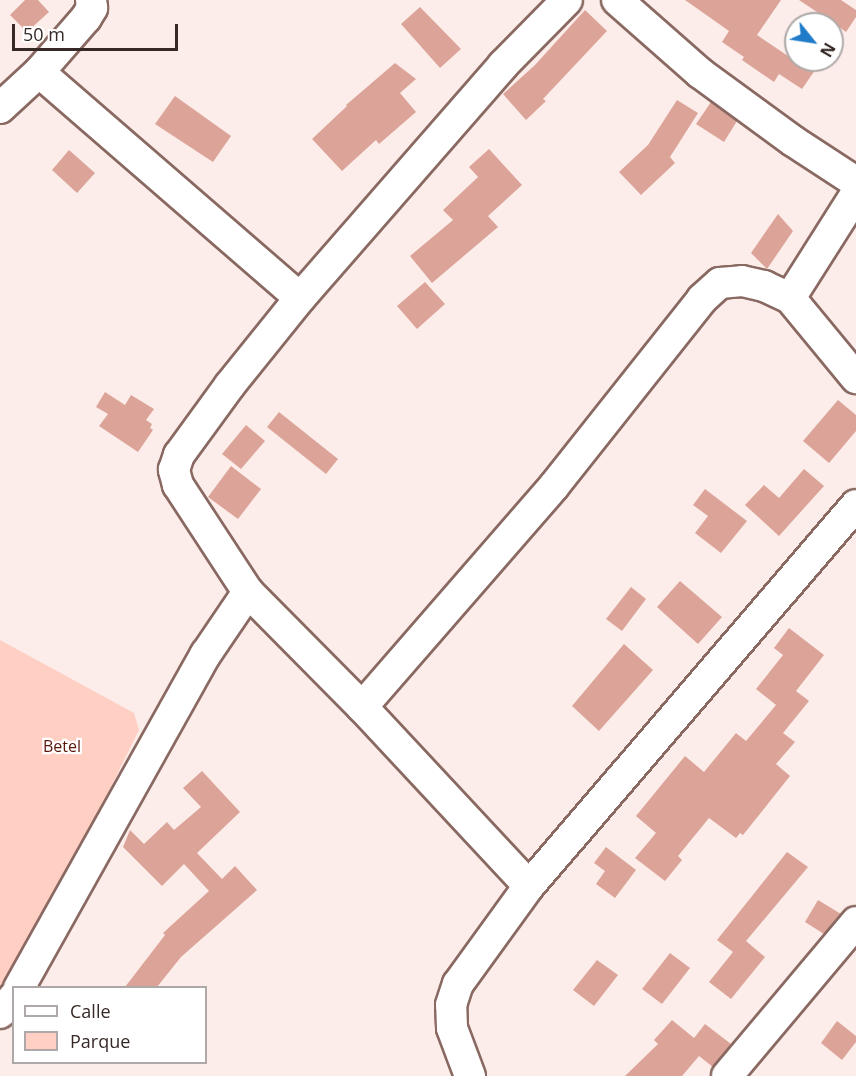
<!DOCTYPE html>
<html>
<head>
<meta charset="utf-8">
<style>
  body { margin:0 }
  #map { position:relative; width:856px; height:1076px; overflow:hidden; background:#fcedea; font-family:"Open Sans",sans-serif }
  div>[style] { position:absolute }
  .green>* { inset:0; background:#ffcfc4 }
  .building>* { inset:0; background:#dca498 }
  .roads { filter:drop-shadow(2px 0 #896962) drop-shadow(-2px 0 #896962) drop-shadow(0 2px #896962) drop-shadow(0 -2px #896962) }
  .minor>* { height:30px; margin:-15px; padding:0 15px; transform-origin:15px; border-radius:15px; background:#fff }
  span { translate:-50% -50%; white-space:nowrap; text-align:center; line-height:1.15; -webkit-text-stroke:4.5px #fff; paint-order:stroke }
  .park-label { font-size:16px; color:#5b190d }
  .legend { position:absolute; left:12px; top:986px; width:195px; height:78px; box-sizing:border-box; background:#fff; border:2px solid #aea9a8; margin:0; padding:8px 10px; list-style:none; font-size:18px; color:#352825 }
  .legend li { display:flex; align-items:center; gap:12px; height:30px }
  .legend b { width:30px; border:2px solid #aea9a8 }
  .north { position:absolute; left:784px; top:12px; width:60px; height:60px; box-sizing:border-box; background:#fff; border:2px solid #aea9a8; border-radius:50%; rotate:120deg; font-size:16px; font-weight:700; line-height:24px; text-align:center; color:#352825 }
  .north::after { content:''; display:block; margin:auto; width:21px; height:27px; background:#207cc9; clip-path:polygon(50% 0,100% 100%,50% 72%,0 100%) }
  .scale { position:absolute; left:12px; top:24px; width:166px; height:27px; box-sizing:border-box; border:3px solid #352825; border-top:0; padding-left:8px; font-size:18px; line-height:21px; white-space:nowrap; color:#352825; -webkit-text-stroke:4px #fff; paint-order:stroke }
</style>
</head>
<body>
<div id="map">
  <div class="green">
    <div style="clip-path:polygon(0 640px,134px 713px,139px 730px,5px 1001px,0 1004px)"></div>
  </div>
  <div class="building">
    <div style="clip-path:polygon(25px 0,38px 0,49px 12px,27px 32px,10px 15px)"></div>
    <div style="clip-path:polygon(685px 0,781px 0,757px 35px,794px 60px,822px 60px,802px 89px,779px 74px,774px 82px,742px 60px,744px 57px,722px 42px,729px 31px)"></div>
    <div style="clip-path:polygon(799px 0,841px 0,856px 10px,856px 17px,846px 32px,835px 24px,814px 24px,820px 14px)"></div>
    <div style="clip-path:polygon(420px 7px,461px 49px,440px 68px,401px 24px)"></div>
    <div style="clip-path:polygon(585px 10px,607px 31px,543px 99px,546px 101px,526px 120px,503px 94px,535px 65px)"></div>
    <div style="clip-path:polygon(395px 63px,416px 79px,400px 93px,416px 112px,379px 144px,376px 140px,342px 171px,312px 139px,347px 106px,346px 105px)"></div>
    <div style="clip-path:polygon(175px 96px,231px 136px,213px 162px,155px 124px)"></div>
    <div style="clip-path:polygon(677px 100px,698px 113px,670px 157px,675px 163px,641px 195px,619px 172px,648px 145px)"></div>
    <div style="clip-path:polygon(711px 102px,737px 121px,724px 142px,696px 124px)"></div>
    <div style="clip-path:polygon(489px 149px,522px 185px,488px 216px,498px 227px,432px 283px,410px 256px,453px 220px,443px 210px,478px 177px,469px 167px)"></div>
    <div style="clip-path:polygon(69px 150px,95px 173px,77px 193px,52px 170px)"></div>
    <div style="clip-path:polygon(778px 214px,793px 231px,767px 269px,751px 253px)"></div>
    <div style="clip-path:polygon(425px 282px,445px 304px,417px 329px,397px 306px)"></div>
    <div style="clip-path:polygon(105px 392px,125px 405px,131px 395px,154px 409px,146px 420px,152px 424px,150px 428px,153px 430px,138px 452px,99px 426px,108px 414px,96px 407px)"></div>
    <div style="clip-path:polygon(838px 400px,856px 415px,856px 431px,829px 463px,803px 441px)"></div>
    <div style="clip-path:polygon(279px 412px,338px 459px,326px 474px,267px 427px)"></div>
    <div style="clip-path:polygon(246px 425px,265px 441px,241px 469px,222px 454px)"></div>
    <div style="clip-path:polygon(231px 466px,261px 489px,238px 519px,208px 497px)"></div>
    <div style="clip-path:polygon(804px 469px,824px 486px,779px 536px,745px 505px,764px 485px,779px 498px)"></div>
    <div style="clip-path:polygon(705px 489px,747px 521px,721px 553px,695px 533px,708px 516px,693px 505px)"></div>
    <div style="clip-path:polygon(680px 581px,722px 617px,698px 644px,657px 607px)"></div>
    <div style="clip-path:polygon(631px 587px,646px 599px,622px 631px,606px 619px)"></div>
    <div style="clip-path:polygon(789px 628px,824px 655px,796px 691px,809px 701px,783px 733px,795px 742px,776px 764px,790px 776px,743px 835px,740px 833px,736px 838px,709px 818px,678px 856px,682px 860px,665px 881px,635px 858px,656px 833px,636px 816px,685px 756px,704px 772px,736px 733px,746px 741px,776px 705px,756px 689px,783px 655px,774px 648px)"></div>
    <div style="clip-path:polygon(624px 644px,653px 670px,599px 731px,572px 706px)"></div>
    <div style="clip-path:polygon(202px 771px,240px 812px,197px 853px,222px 879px,235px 866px,257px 890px,181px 957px,157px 987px,125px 987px,165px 935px,163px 933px,209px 891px,184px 864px,162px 886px,123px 847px,130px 830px,144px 844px,167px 822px,174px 830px,201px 807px,183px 788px)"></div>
    <div style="clip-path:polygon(606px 847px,636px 870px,615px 898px,596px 884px,605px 871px,594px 863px)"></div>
    <div style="clip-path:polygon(787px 852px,808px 867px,746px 941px,765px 957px,731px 999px,709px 982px,733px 952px,717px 940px)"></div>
    <div style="clip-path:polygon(818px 900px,841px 914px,824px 934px,805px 922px)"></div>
    <div style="clip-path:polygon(670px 953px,690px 968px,662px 1004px,642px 989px)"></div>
    <div style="clip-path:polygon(597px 960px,618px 975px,594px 1006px,573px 990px)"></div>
    <div style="clip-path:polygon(672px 1020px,694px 1038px,705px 1024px,731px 1044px,713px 1067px,699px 1056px,682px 1076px,625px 1076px,658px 1044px,654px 1040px)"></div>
    <div style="clip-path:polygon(837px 1021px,856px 1036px,856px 1042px,842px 1060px,821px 1043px)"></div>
  </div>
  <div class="roads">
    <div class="minor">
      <div style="left:617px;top:0;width:111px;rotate:41.3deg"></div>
      <div style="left:700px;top:73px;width:115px;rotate:36.2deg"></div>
      <div style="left:793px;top:141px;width:75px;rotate:33.1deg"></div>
      <div style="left:39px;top:72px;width:345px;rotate:40.9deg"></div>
      <div style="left:0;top:108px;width:53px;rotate:-42.7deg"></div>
      <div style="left:39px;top:72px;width:72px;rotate:-49deg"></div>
      <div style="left:86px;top:18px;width:12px;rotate:-59deg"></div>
      <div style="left:92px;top:8px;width:8px;rotate:-97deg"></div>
      <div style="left:790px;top:298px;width:123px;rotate:-57.6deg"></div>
      <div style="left:362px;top:707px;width:293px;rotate:-49deg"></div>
      <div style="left:554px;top:486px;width:238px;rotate:-51.6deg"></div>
      <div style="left:702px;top:299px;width:24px;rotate:-42deg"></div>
      <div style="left:720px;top:283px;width:22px;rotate:-5deg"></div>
      <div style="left:742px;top:281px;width:23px;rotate:13deg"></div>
      <div style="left:764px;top:286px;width:29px;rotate:25deg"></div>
      <div style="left:790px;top:298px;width:104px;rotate:50.5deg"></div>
      <div style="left:529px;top:886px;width:245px;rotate:-133deg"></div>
      <div style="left:362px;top:707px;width:162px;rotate:-134.7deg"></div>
      <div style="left:248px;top:592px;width:128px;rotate:-123.2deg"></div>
      <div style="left:178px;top:485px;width:16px;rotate:-105deg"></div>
      <div style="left:174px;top:470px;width:16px;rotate:-72deg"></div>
      <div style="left:179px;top:455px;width:87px;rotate:-53.9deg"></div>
      <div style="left:230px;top:385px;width:112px;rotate:-51.2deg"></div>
      <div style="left:300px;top:298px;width:309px;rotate:-48.9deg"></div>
      <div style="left:503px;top:65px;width:91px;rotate:-45.4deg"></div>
      <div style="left:19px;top:988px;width:383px;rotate:-60.8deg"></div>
      <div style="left:206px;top:654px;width:75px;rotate:-55.9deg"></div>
      <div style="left:0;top:1013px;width:21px;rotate:-49deg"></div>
      <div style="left:470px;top:1076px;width:51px;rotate:-110.6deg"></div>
      <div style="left:452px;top:1028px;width:23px;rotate:-92deg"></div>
      <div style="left:451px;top:1005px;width:22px;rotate:-72deg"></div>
      <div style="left:458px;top:984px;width:121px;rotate:-54.1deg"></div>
      <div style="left:529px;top:886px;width:502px;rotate:-49.36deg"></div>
      <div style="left:727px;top:1076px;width:201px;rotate:-50deg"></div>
    </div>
  </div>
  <div class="park-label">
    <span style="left:62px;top:746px">Betel</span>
  </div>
  <ul class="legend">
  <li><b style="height:8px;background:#fff"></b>Calle</li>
  <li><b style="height:16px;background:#ffcfc4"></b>Parque</li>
  </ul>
  <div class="north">N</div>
  <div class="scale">50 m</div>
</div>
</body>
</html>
